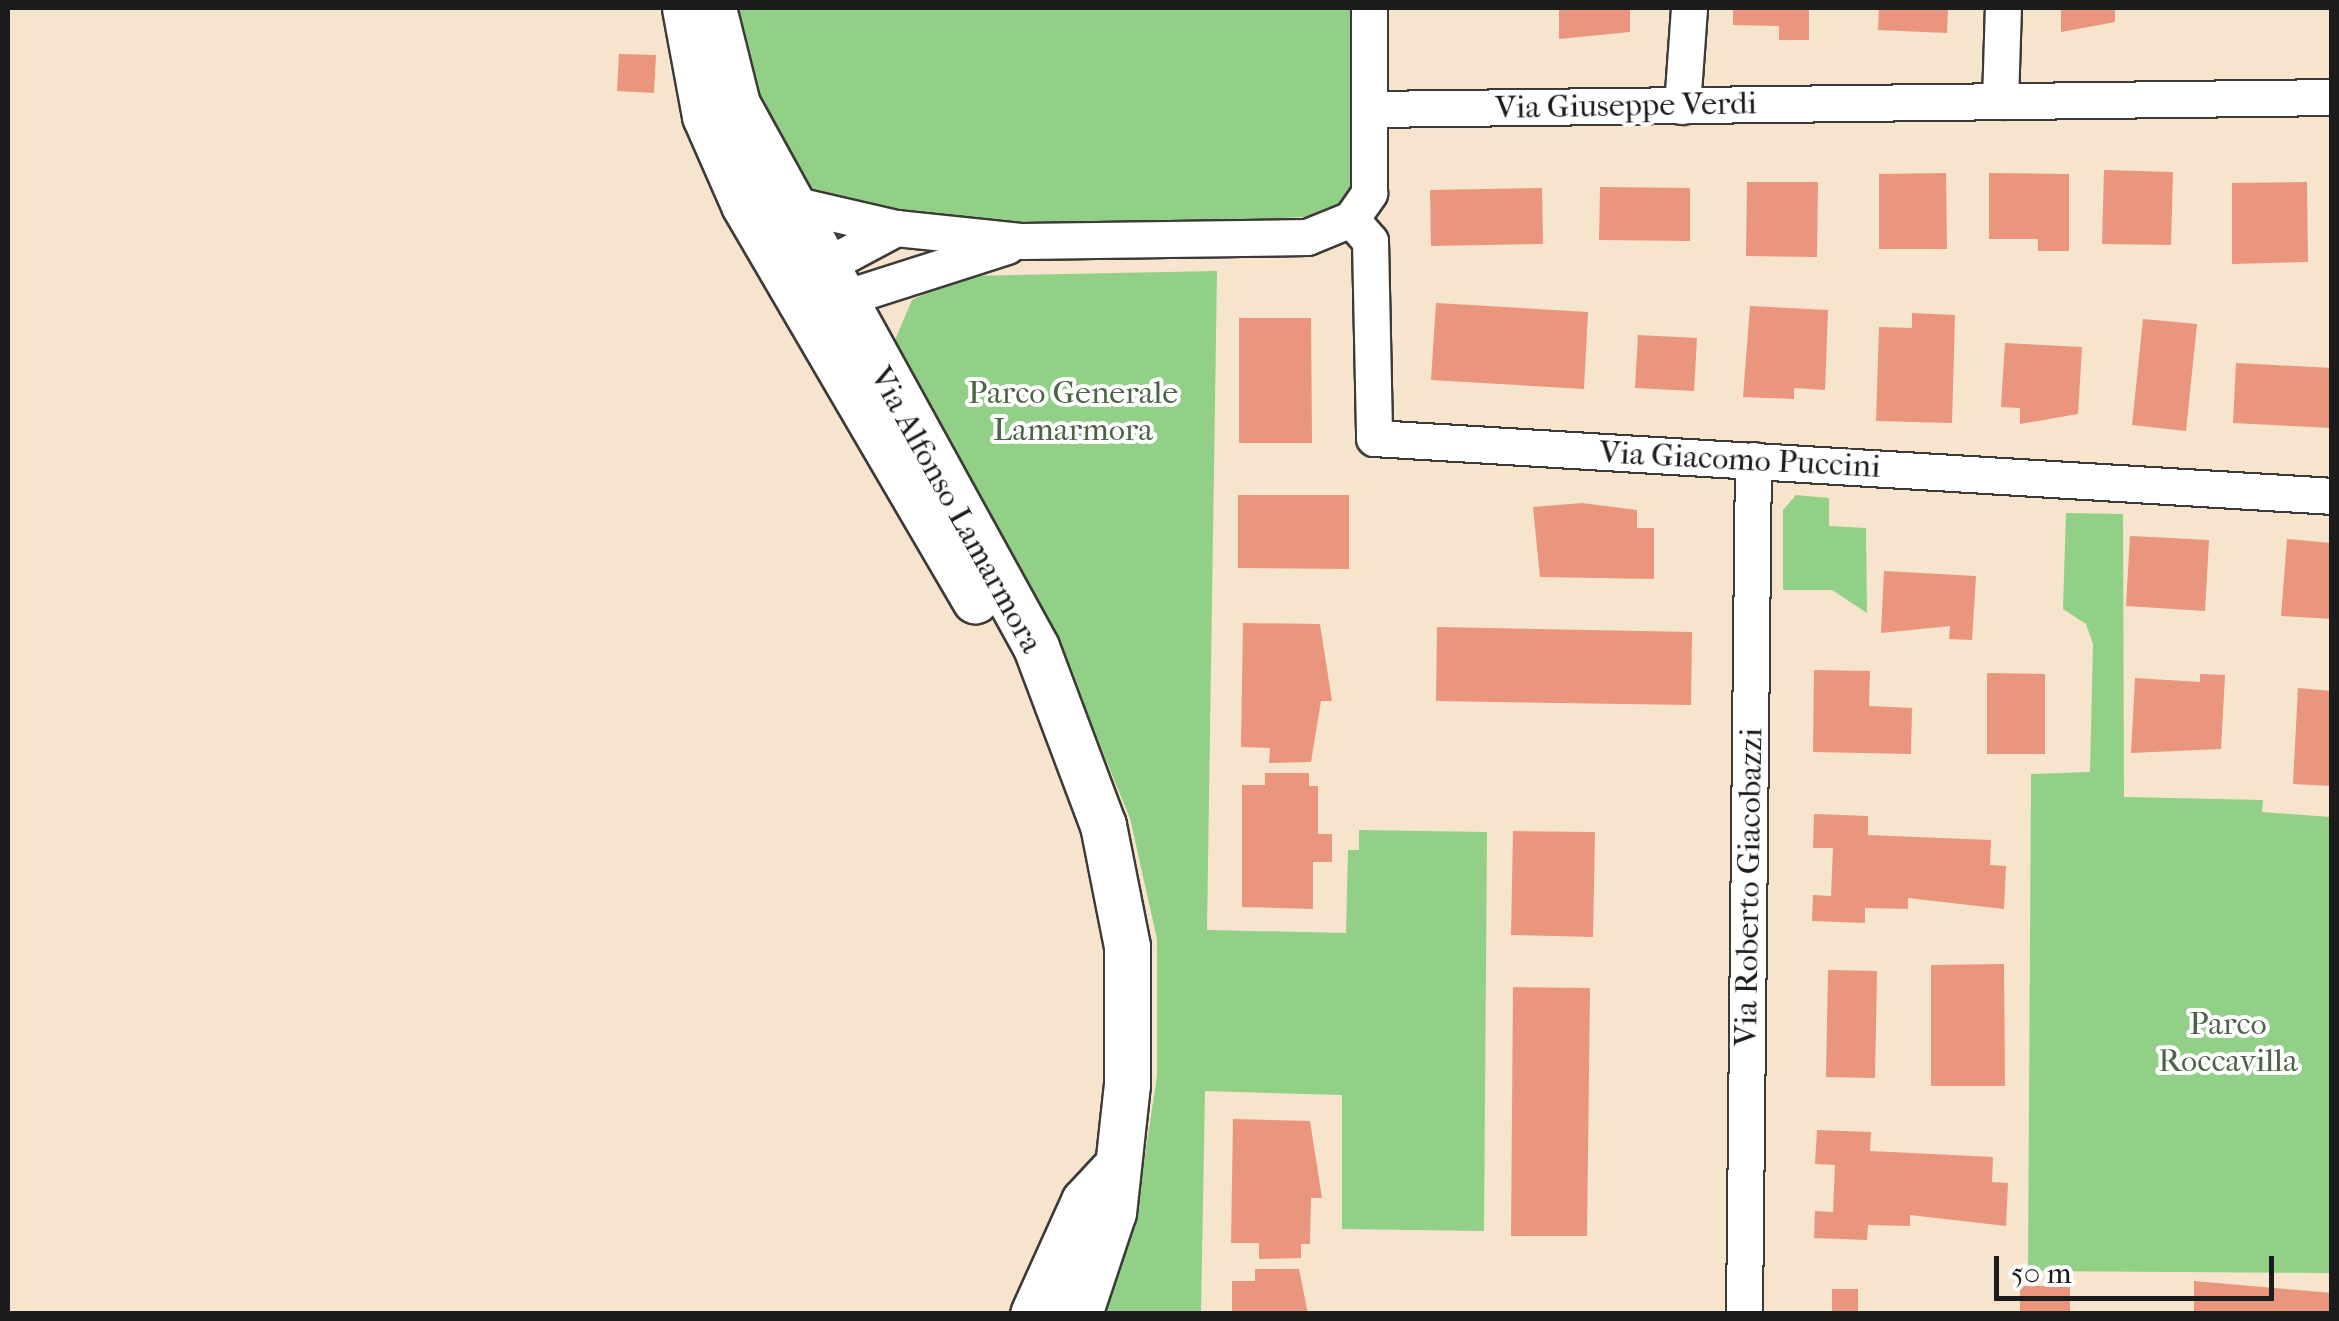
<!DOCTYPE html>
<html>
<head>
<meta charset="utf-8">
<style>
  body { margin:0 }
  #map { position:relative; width:2339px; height:1321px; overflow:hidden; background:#f6e4cd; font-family:"IM FELL French Canon",serif }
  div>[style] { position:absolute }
  .green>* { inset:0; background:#91d086 }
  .building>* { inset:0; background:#ea957d }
  .roads { filter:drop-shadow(2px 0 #3d3a37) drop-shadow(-2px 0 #3d3a37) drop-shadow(0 2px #3d3a37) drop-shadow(0 -2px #3d3a37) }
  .minor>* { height:35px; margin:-17.5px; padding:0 17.5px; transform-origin:17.5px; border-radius:17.5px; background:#fff }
  .tertiary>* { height:45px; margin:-22.5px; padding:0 22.5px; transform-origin:22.5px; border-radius:22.5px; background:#fff }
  span { translate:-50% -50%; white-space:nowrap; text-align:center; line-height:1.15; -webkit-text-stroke:8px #fff; paint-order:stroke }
  .street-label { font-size:32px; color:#1c1c1c }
  .park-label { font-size:32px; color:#4b6446 }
  .frame { position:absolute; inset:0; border:10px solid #1c1c1c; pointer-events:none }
  .scale { position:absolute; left:1994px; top:1256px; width:280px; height:45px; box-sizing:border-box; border:5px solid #1c1c1c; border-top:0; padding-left:12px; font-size:30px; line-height:35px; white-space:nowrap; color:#1c1c1c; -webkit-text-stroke:8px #fff; paint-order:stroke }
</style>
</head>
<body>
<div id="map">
  <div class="green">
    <div style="clip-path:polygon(697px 8px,1355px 8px,1358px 214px,788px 244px)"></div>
    <div style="clip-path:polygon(1217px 271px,1207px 930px,1346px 933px,1348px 850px,1359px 850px,1359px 830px,1487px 832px,1484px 1231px,1342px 1229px,1342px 1095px,1205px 1091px,1201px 1313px,1103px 1313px,1136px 1215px,1157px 1076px,1157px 939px,1130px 818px,1089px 719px,894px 386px,895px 340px,912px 300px,961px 276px)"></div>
    <div style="clip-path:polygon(1796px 495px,1829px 498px,1829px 526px,1866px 528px,1867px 613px,1832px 590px,1783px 590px,1783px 510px)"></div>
    <div style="clip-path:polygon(2066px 513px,2123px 514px,2124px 797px,2263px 800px,2262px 812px,2331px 817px,2331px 1273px,2028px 1271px,2031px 774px,2090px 772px,2093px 644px,2086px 624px,2063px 609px)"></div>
  </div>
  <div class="building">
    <div style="clip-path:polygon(1559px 8px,1630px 8px,1630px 32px,1559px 39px)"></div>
    <div style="clip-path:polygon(1733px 8px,1809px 8px,1809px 40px,1779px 40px,1779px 26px,1733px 25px)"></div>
    <div style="clip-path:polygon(1879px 8px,1948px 8px,1947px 33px,1878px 30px)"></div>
    <div style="clip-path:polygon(2061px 8px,2115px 8px,2115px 22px,2061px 32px)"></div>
    <div style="clip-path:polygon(619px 54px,656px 55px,654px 93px,617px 91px)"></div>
    <div style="clip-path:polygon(2104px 170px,2173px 172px,2171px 245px,2102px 244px)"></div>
    <div style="clip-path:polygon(1946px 173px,1947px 249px,1879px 249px,1879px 174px)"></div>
    <div style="clip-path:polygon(1989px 173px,2069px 174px,2069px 251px,2038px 251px,2038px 239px,1989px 239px)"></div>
    <div style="clip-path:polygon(1747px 182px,1818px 182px,1817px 257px,1746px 256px)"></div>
    <div style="clip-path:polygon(2307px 182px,2308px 262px,2232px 264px,2232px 183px)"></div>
    <div style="clip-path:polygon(1600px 187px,1690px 188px,1690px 241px,1599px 240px)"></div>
    <div style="clip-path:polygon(1542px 188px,1543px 244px,1431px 246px,1430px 190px)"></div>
    <div style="clip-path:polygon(1436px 303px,1588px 312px,1584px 389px,1431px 380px)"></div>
    <div style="clip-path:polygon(1750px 306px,1828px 310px,1825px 390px,1794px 388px,1794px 399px,1743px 397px)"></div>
    <div style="clip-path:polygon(1912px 313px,1955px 315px,1952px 423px,1876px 421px,1879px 327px,1912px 328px)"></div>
    <div style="clip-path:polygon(1239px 318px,1311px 318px,1312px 443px,1239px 443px)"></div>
    <div style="clip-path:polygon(2143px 319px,2197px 324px,2186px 431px,2132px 425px)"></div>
    <div style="clip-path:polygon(1638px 335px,1697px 338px,1694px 391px,1635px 388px)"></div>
    <div style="clip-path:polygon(2005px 343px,2082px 347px,2078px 414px,2020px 424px,2020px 408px,2001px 407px)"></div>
    <div style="clip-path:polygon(2236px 363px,2332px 368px,2332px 428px,2233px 423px)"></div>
    <div style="clip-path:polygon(1238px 495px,1349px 495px,1349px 569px,1238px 568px)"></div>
    <div style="clip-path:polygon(1582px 503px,1637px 510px,1637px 528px,1654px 528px,1654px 579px,1540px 577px,1533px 507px)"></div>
    <div style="clip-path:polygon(2130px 536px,2209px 540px,2205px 611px,2126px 606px)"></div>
    <div style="clip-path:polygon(2287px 539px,2332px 543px,2332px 619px,2281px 616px)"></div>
    <div style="clip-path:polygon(1884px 571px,1976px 576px,1972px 640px,1949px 639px,1950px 626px,1881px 633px)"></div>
    <div style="clip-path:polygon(1243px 623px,1320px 624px,1332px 701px,1321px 701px,1311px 762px,1269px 763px,1270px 748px,1241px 747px)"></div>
    <div style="clip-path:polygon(1437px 627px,1692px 632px,1691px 705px,1436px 701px)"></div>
    <div style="clip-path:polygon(1814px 670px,1870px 671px,1869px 706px,1912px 708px,1911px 754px,1813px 752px)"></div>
    <div style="clip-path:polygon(1987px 673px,2045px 674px,2045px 754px,1987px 754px)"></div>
    <div style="clip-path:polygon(2200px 674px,2225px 675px,2221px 749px,2131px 753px,2135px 678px,2200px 682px)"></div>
    <div style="clip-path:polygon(2298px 688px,2332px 691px,2332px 786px,2293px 784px)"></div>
    <div style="clip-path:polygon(1265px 773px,1309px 773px,1309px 786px,1318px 786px,1318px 834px,1332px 834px,1332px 862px,1313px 862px,1313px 909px,1242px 907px,1242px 785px,1265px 785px)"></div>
    <div style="clip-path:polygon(1814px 814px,1868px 816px,1868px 835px,1991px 840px,1990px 865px,2006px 866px,2004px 909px,1908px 898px,1908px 909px,1865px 908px,1865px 923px,1812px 921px,1813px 895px,1831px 896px,1833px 848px,1813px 848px)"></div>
    <div style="clip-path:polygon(1513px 831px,1595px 832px,1593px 937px,1511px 935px)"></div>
    <div style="clip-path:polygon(2004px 964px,2005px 1086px,1931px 1086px,1931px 965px)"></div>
    <div style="clip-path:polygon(1828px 970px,1877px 971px,1875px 1078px,1826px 1077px)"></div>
    <div style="clip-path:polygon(1513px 987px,1590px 988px,1587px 1236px,1511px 1236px)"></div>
    <div style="clip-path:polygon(1233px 1119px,1310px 1121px,1322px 1198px,1311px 1198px,1310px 1244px,1301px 1244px,1301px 1258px,1259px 1259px,1259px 1243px,1231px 1243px)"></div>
    <div style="clip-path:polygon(1817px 1130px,1871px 1132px,1870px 1151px,1993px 1157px,1992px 1182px,2008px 1183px,2006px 1226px,1910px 1215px,1910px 1226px,1868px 1225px,1867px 1240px,1814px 1238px,1815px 1211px,1833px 1212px,1835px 1165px,1815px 1164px)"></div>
    <div style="clip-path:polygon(1255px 1269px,1299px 1269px,1308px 1314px,1232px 1314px,1232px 1281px,1255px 1281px)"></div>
    <div style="clip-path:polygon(2194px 1281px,2332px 1293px,2332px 1314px,2194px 1314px)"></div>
    <div style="clip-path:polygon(2020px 1286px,2070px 1286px,2070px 1314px,2020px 1314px)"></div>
    <div style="clip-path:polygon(1832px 1289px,1858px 1289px,1858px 1314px,1832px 1314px)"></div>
  </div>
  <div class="roads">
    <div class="minor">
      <div style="left:2000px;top:101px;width:93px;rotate:-88.2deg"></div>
      <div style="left:1682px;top:106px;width:98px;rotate:-85.9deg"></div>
      <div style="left:1369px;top:109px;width:963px;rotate:-0.71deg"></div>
      <div style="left:788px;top:203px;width:111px;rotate:13deg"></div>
      <div style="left:896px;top:228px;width:127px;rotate:5.9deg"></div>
      <div style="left:1022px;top:241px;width:285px;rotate:-0.8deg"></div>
      <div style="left:1307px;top:237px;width:48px;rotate:-22.2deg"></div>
      <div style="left:1351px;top:219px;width:32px;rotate:-55deg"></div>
      <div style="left:1369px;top:193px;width:185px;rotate:-90deg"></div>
      <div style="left:1351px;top:219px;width:29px;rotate:49deg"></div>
      <div style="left:1370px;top:241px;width:197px;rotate:88.8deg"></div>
      <div style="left:1374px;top:438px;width:960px;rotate:3.46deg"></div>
      <div style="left:813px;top:284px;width:18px;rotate:-63deg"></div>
      <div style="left:821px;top:268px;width:85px;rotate:-28.1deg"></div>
      <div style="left:823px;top:296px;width:16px;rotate:15deg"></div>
      <div style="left:838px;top:300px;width:177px;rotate:-17.7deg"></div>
      <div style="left:1744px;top:1314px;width:854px;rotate:-89.4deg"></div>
    </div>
    <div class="tertiary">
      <div style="left:685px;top:8px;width:110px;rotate:79.5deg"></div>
      <div style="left:705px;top:116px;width:97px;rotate:66.3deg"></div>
      <div style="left:744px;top:205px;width:458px;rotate:59.7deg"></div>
      <div style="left:713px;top:8px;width:99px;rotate:76deg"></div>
      <div style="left:737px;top:104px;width:620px;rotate:61.16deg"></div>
      <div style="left:1036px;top:647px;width:190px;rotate:69.4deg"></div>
      <div style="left:1103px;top:825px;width:123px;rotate:78.8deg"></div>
      <div style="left:1127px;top:946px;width:138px;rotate:90deg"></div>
      <div style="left:1127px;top:1084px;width:129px;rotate:96.2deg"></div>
      <div style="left:1113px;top:1212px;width:108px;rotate:108.4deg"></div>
      <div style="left:1033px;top:1314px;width:124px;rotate:-65.7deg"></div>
      <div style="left:1084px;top:1201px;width:41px;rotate:-47deg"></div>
    </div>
  </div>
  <div class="street-label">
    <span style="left:1626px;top:106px;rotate:-1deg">Via Giuseppe Verdi</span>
    <span style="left:1740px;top:460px;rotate:3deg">Via Giacomo Puccini</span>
    <span style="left:956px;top:510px;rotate:61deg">Via Alfonso Lamarmora</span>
    <span style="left:1749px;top:887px;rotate:-89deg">Via Roberto Giacobazzi</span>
  </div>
  <div class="park-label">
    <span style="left:1073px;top:412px">Parco Generale<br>Lamarmora</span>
    <span style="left:2228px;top:1043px">Parco<br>Roccavilla</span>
  </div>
  <div class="frame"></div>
  <div class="scale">50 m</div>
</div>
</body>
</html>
